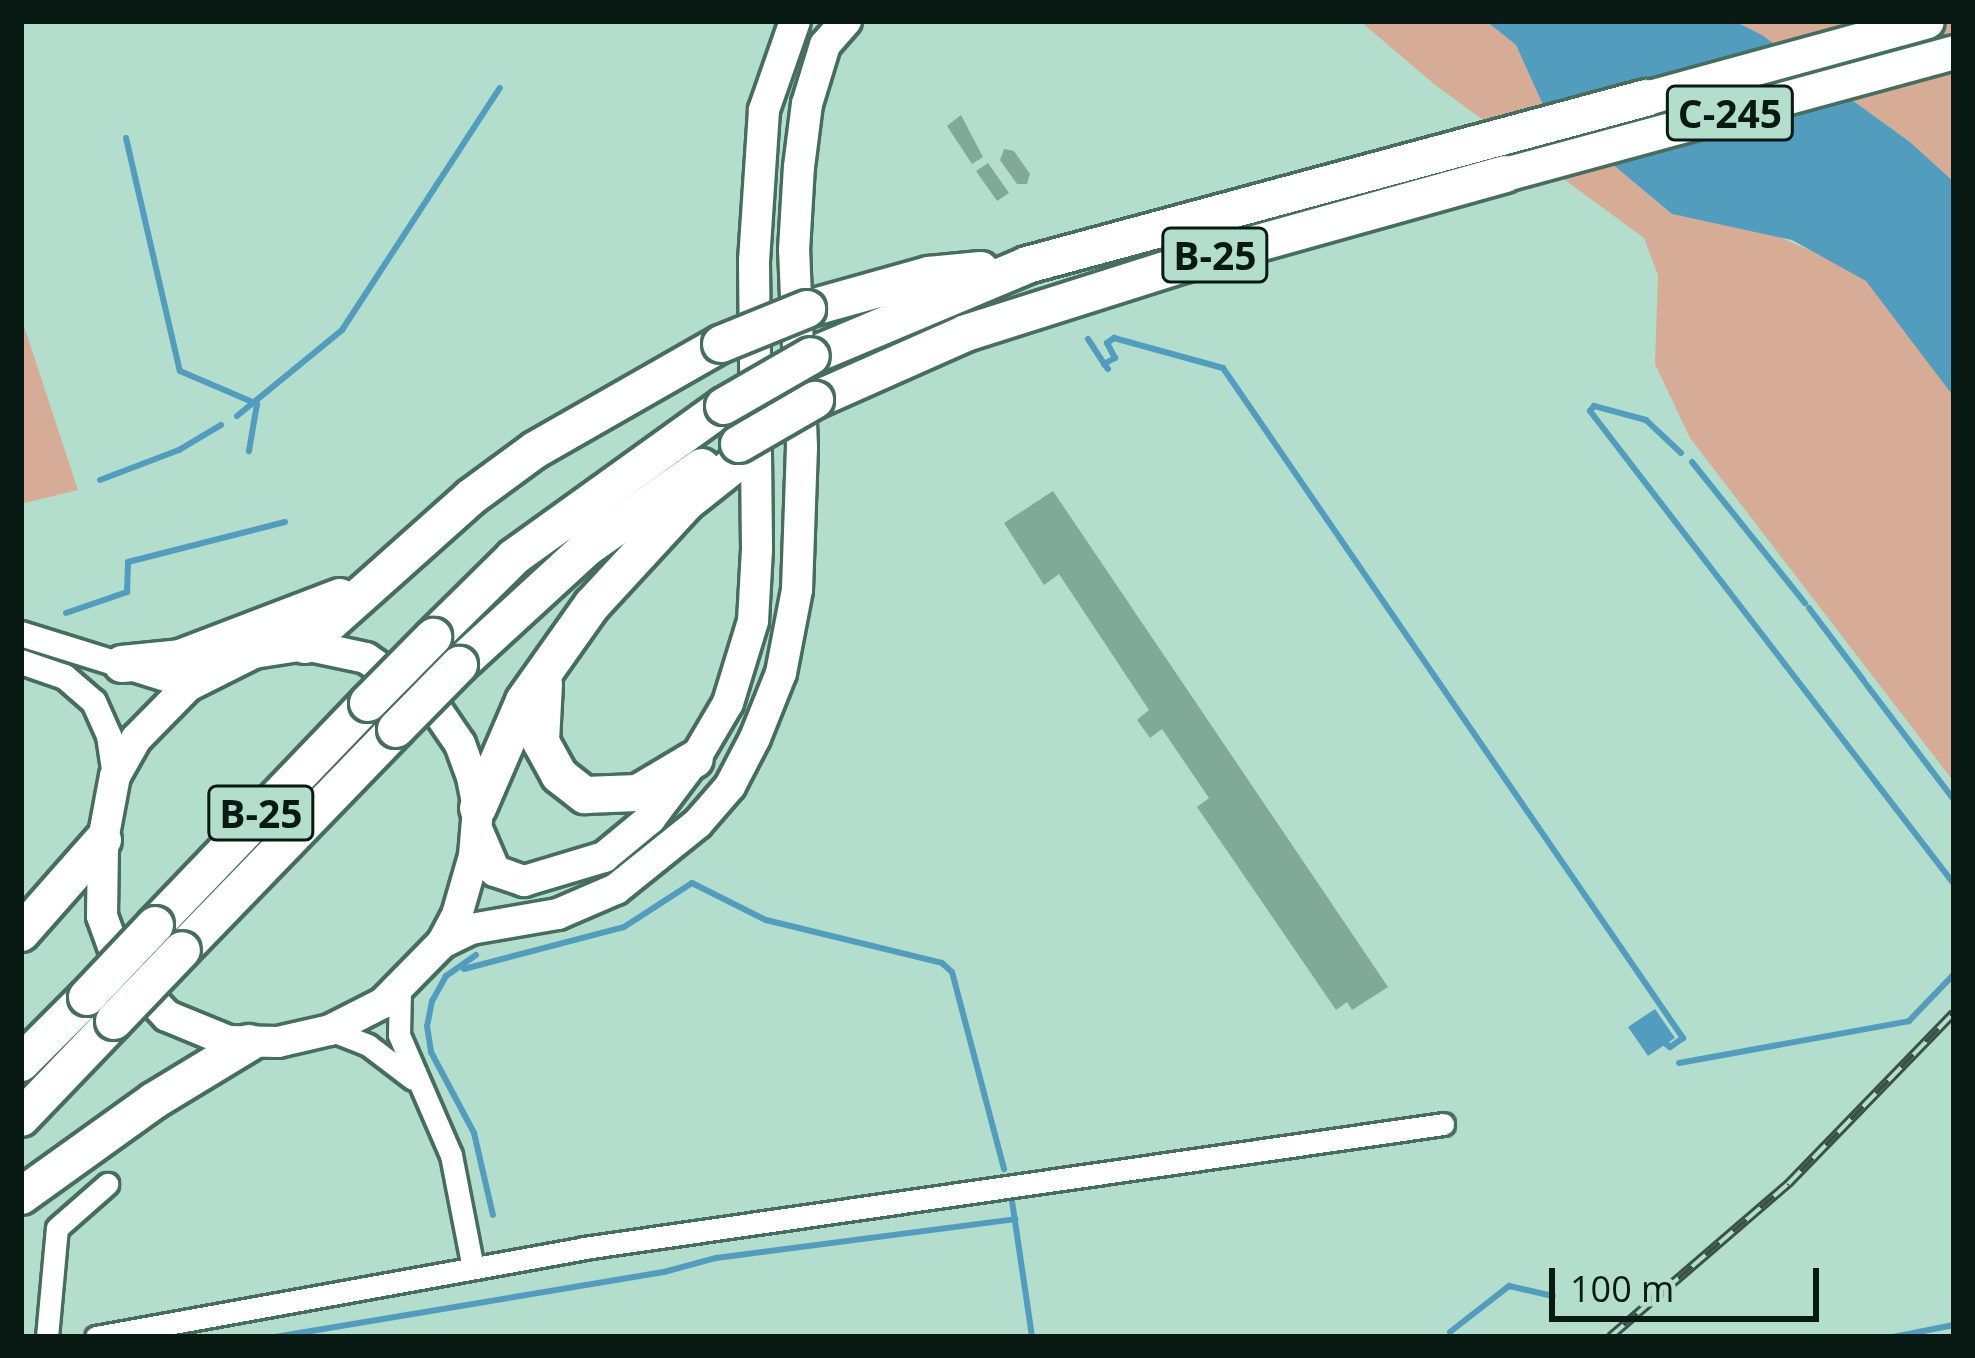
<!DOCTYPE html>
<html>
<head>
<meta charset="utf-8">
<style>
  body { margin:0 }
  #map { position:relative; width:1975px; height:1358px; overflow:hidden; background:#b3ddcc; font-family:"Open Sans",sans-serif }
  div>[style] { position:absolute }
  .green>* { inset:0; background:#d7ac96 }
  .water>* { inset:0; background:#529dbd }
  .stream>* { height:6px; margin:-3px; padding:0 3px; transform-origin:3px; border-radius:3px; background:#529dbd }
  .building>* { inset:0; background:#80a999 }
  .roads { filter:drop-shadow(3px 0 #466d5e) drop-shadow(-3px 0 #466d5e) drop-shadow(0 3px #466d5e) drop-shadow(0 -3px #466d5e) }
  .minor>* { height:21px; margin:-10.5px; padding:0 10.5px; transform-origin:10.5px; border-radius:10.5px; background:#fff }
  .tertiary>* { height:24px; margin:-12px; padding:0 12px; transform-origin:12px; border-radius:12px; background:#fff }
  .primary>* { height:30px; margin:-15px; padding:0 15px; transform-origin:15px; border-radius:15px; background:#fff }
  .trunk>* { height:33px; margin:-16.5px; padding:0 16.5px; transform-origin:16.5px; border-radius:16.5px; background:#fff }
  .motorway>* { height:36px; margin:-18px; padding:0 18px; transform-origin:18px; border-radius:18px; background:#fff }
  .rail>* { height:10px; margin-top:-5px; transform-origin:0; background:repeating-linear-gradient(90deg,#b3ddcc 0 18px,#395148 0 36px); box-sizing:border-box; border-block:3px solid #395148 }
  .bridges { filter:drop-shadow(3px 0 #466d5e) drop-shadow(-3px 0 #466d5e) drop-shadow(0 3px #466d5e) drop-shadow(0 -3px #466d5e) }
  .motorway-bridge>* { height:36px; margin:-18px; padding:0 18px; transform-origin:18px; border-radius:18px; background:#fff }
  span { translate:-50% -50%; white-space:nowrap; text-align:center; line-height:1.15; -webkit-text-stroke:9px #b3ddcc; paint-order:stroke }
  .shield-label span { padding:3px 9px; background:#b3ddcc; border:3px solid; border-radius:9px; -webkit-text-stroke-width:0 }
  .shield-label { font-size:39px; color:#091914; font-weight:700 }
  .frame { position:absolute; inset:0; border:24px solid #091914; pointer-events:none }
  .scale { position:absolute; left:1549px; top:1268px; width:270px; height:54px; box-sizing:border-box; border:6px solid #091914; border-top:0; padding-left:15px; font-size:36px; line-height:42px; white-space:nowrap; color:#091914; -webkit-text-stroke:9px #b3ddcc; paint-order:stroke }
</style>
</head>
<body>
<div id="map">
  <div class="green">
    <div style="clip-path:polygon(1360px 21px,1486px 21px,1516px 45px,1544px 107px,1672px 214px,1777px 236px,1838px 262px,1867px 282px,1917px 346px,1954px 397px,1954px 782px,1690px 438px,1655px 364px,1658px 275px,1644px 238px,1434px 84px)"></div>
    <div style="clip-path:polygon(1734px 21px,1954px 21px,1954px 182px,1910px 142px,1762px 35px)"></div>
    <div style="clip-path:polygon(21px 317px,78px 490px,21px 504px)"></div>
  </div>
  <div class="water">
    <div style="clip-path:polygon(1486px 21px,1734px 21px,1762px 35px,1910px 142px,1954px 182px,1954px 397px,1866px 281px,1792px 240px,1672px 214px,1544px 107px,1516px 45px)"></div>
    <div style="clip-path:polygon(1655px 1009px,1675px 1038px,1648px 1056px,1628px 1027px)"></div>
  </div>
  <div class="stream">
    <div style="left:126px;top:138px;width:239px;rotate:77deg"></div>
    <div style="left:180px;top:371px;width:84px;rotate:23.2deg"></div>
    <div style="left:257px;top:404px;width:48px;rotate:99.7deg"></div>
    <div style="left:1088px;top:339px;width:30px;rotate:57deg"></div>
    <div style="left:1108px;top:369px;width:6px;rotate:-129deg"></div>
    <div style="left:1104px;top:364px;width:13px;rotate:-29deg"></div>
    <div style="left:1115px;top:358px;width:17px;rotate:-118deg"></div>
    <div style="left:1107px;top:343px;width:9px;rotate:-36deg"></div>
    <div style="left:1114px;top:338px;width:113px;rotate:15.4deg"></div>
    <div style="left:1223px;top:368px;width:813px;rotate:55.53deg"></div>
    <div style="left:1683px;top:1038px;width:16px;rotate:145deg"></div>
    <div style="left:1670px;top:1047px;width:5px;rotate:-143deg"></div>
    <div style="left:237px;top:416px;width:136px;rotate:-39.3deg"></div>
    <div style="left:342px;top:330px;width:289px;rotate:-56.9deg"></div>
    <div style="left:1681px;top:453px;width:48px;rotate:-136.7deg"></div>
    <div style="left:1646px;top:420px;width:54px;rotate:-164.9deg"></div>
    <div style="left:1594px;top:406px;width:6px;rotate:129deg"></div>
    <div style="left:1590px;top:411px;width:597px;rotate:52.42deg"></div>
    <div style="left:1692px;top:462px;width:181px;rotate:51.3deg"></div>
    <div style="left:100px;top:480px;width:85px;rotate:-20.8deg"></div>
    <div style="left:179px;top:450px;width:49px;rotate:-30.8deg"></div>
    <div style="left:1809px;top:608px;width:91px;rotate:53deg"></div>
    <div style="left:66px;top:613px;width:65px;rotate:-19deg"></div>
    <div style="left:127px;top:592px;width:30px;rotate:-88deg"></div>
    <div style="left:128px;top:562px;width:162px;rotate:-14.3deg"></div>
    <div style="left:1866px;top:684px;width:146px;rotate:52.8deg"></div>
    <div style="left:476px;top:955px;width:37px;rotate:145deg"></div>
    <div style="left:446px;top:976px;width:29px;rotate:119deg"></div>
    <div style="left:432px;top:1001px;width:25px;rotate:101deg"></div>
    <div style="left:427px;top:1026px;width:26px;rotate:81deg"></div>
    <div style="left:431px;top:1052px;width:92px;rotate:62deg"></div>
    <div style="left:474px;top:1133px;width:84px;rotate:77deg"></div>
    <div style="left:464px;top:969px;width:165px;rotate:-14.7deg"></div>
    <div style="left:624px;top:927px;width:81px;rotate:-32.9deg"></div>
    <div style="left:692px;top:883px;width:83px;rotate:26.6deg"></div>
    <div style="left:766px;top:920px;width:181px;rotate:13.7deg"></div>
    <div style="left:942px;top:963px;width:13px;rotate:42deg"></div>
    <div style="left:952px;top:972px;width:204px;rotate:75.2deg"></div>
    <div style="left:1679px;top:1063px;width:234px;rotate:-10.3deg"></div>
    <div style="left:1909px;top:1021px;width:65px;rotate:-46.2deg"></div>
    <div style="left:1012px;top:1201px;width:137px;rotate:81.6deg"></div>
    <div style="left:1450px;top:1332px;width:75px;rotate:-37.9deg"></div>
    <div style="left:1509px;top:1286px;width:45px;rotate:12.8deg"></div>
    <div style="left:275px;top:1337px;width:394px;rotate:-9.5deg"></div>
    <div style="left:664px;top:1272px;width:54px;rotate:-15.1deg"></div>
    <div style="left:716px;top:1258px;width:302px;rotate:-7.4deg"></div>
    <div style="left:1893px;top:1337px;width:62px;rotate:-11.1deg"></div>
  </div>
  <div class="building">
    <div style="clip-path:polygon(961px 115px,983px 157px,972px 164px,947px 126px)"></div>
    <div style="clip-path:polygon(1004px 149px,1014px 151px,1030px 174px,1027px 184px,1017px 184px,1000px 160px)"></div>
    <div style="clip-path:polygon(988px 163px,1009px 193px,997px 201px,976px 171px)"></div>
    <div style="clip-path:polygon(1053px 491px,1388px 987px,1352px 1010px,1347px 1002px,1336px 1010px,1197px 807px,1209px 798px,1162px 729px,1150px 738px,1137px 720px,1149px 710px,1059px 574px,1044px 585px,1004px 523px)"></div>
  </div>
  <div class="roads">
    <div class="minor">
      <div style="left:400px;top:988px;width:47px;rotate:91.2deg"></div>
      <div style="left:399px;top:1035px;width:131px;rotate:66.6deg"></div>
      <div style="left:451px;top:1155px;width:115px;rotate:79deg"></div>
      <div style="left:330px;top:1030px;width:41px;rotate:21.5deg"></div>
      <div style="left:368px;top:1045px;width:56px;rotate:37.1deg"></div>
      <div style="left:47px;top:1337px;width:109px;rotate:-84.8deg"></div>
      <div style="left:57px;top:1228px;width:67px;rotate:-41.3deg"></div>
      <div style="left:96px;top:1337px;width:496px;rotate:-10.3deg"></div>
      <div style="left:584px;top:1248px;width:868px;rotate:-8.21deg"></div>
    </div>
    <div class="tertiary">
      <div style="left:21px;top:634px;width:175px;rotate:17.3deg"></div>
      <div style="left:21px;top:662px;width:46px;rotate:18.8deg"></div>
      <div style="left:65px;top:677px;width:38px;rotate:41deg"></div>
      <div style="left:94px;top:702px;width:37px;rotate:66deg"></div>
      <div style="left:109px;top:736px;width:40px;rotate:81.5deg"></div>
    </div>
    <div class="primary">
      <div style="left:305px;top:645px;width:62px;rotate:12deg"></div>
      <div style="left:366px;top:658px;width:83px;rotate:35.2deg"></div>
      <div style="left:434px;top:706px;width:46px;rotate:55.6deg"></div>
      <div style="left:460px;top:744px;width:35px;rotate:70deg"></div>
      <div style="left:472px;top:777px;width:32px;rotate:79deg"></div>
      <div style="left:478px;top:808px;width:48px;rotate:94.8deg"></div>
      <div style="left:474px;top:856px;width:61px;rotate:106.1deg"></div>
      <div style="left:457px;top:915px;width:32px;rotate:118deg"></div>
      <div style="left:442px;top:943px;width:84px;rotate:134.5deg"></div>
      <div style="left:383px;top:1003px;width:59px;rotate:153deg"></div>
      <div style="left:330px;top:1030px;width:53px;rotate:167deg"></div>
      <div style="left:278px;top:1042px;width:50px;rotate:-178.9deg"></div>
      <div style="left:228px;top:1041px;width:66px;rotate:-157.7deg"></div>
      <div style="left:167px;top:1016px;width:69px;rotate:-133.2deg"></div>
      <div style="left:120px;top:966px;width:53px;rotate:-109.8deg"></div>
      <div style="left:102px;top:916px;width:76px;rotate:-89.2deg"></div>
      <div style="left:103px;top:840px;width:65px;rotate:-79.4deg"></div>
      <div style="left:115px;top:776px;width:43px;rotate:-60.4deg"></div>
      <div style="left:136px;top:739px;width:74px;rotate:-45.5deg"></div>
      <div style="left:188px;top:686px;width:74px;rotate:-26.6deg"></div>
      <div style="left:254px;top:653px;width:52px;rotate:-8.9deg"></div>
      <div style="left:477px;top:829px;width:46px;rotate:66.8deg"></div>
      <div style="left:495px;top:871px;width:31px;rotate:19deg"></div>
      <div style="left:524px;top:881px;width:84px;rotate:-16.7deg"></div>
      <div style="left:604px;top:857px;width:60px;rotate:-39.6deg"></div>
      <div style="left:650px;top:819px;width:75px;rotate:-53.1deg"></div>
      <div style="left:695px;top:759px;width:65px;rotate:-59.5deg"></div>
      <div style="left:728px;top:703px;width:86px;rotate:-73deg"></div>
      <div style="left:753px;top:621px;width:72px;rotate:-86.8deg"></div>
      <div style="left:757px;top:549px;width:288px;rotate:-90.6deg"></div>
      <div style="left:754px;top:261px;width:151px;rotate:-86.2deg"></div>
      <div style="left:764px;top:110px;width:94px;rotate:-70.8deg"></div>
      <div style="left:442px;top:943px;width:32px;rotate:-26deg"></div>
      <div style="left:471px;top:929px;width:88px;rotate:-9.8deg"></div>
      <div style="left:558px;top:914px;width:63px;rotate:-23.3deg"></div>
      <div style="left:616px;top:889px;width:105px;rotate:-38.8deg"></div>
      <div style="left:698px;top:823px;width:49px;rotate:-49.1deg"></div>
      <div style="left:730px;top:786px;width:54px;rotate:-62.5deg"></div>
      <div style="left:755px;top:738px;width:70px;rotate:-68.2deg"></div>
      <div style="left:781px;top:673px;width:85px;rotate:-79.1deg"></div>
      <div style="left:797px;top:590px;width:143px;rotate:-88deg"></div>
      <div style="left:802px;top:447px;width:197px;rotate:-92.3deg"></div>
      <div style="left:794px;top:250px;width:83px;rotate:-86.6deg"></div>
      <div style="left:799px;top:167px;width:64px;rotate:-82.8deg"></div>
      <div style="left:807px;top:104px;width:62px;rotate:-73deg"></div>
      <div style="left:825px;top:45px;width:32px;rotate:-49deg"></div>
    </div>
    <div class="trunk">
      <div style="left:1646px;top:98px;width:291px;rotate:-15.3deg"></div>
      <div style="left:1505px;top:174px;width:465px;rotate:-15.2deg"></div>
    </div>
    <div class="motorway">
      <div style="left:807px;top:309px;width:127px;rotate:-15.6deg"></div>
      <div style="left:929px;top:275px;width:52px;rotate:-5.5deg"></div>
      <div style="left:811px;top:356px;width:234px;rotate:-22.8deg"></div>
      <div style="left:1027px;top:265px;width:641px;rotate:-15.1deg"></div>
      <div style="left:815px;top:400px;width:165px;rotate:-23.9deg"></div>
      <div style="left:966px;top:333px;width:228px;rotate:-17.6deg"></div>
      <div style="left:1183px;top:264px;width:334px;rotate:-15.6deg"></div>
      <div style="left:433px;top:637px;width:114px;rotate:-44.6deg"></div>
      <div style="left:514px;top:557px;width:259px;rotate:-35.7deg"></div>
      <div style="left:305px;top:645px;width:222px;rotate:-41.7deg"></div>
      <div style="left:471px;top:497px;width:79px;rotate:-36.3deg"></div>
      <div style="left:535px;top:450px;width:214px;rotate:-29.7deg"></div>
      <div style="left:122px;top:664px;width:58px;rotate:-5.9deg"></div>
      <div style="left:180px;top:658px;width:171px;rotate:-20.9deg"></div>
      <div style="left:459px;top:665px;width:175px;rotate:-42.5deg"></div>
      <div style="left:588px;top:547px;width:139px;rotate:-35.1deg"></div>
      <div style="left:544px;top:684px;width:58px;rotate:93deg"></div>
      <div style="left:541px;top:742px;width:38px;rotate:61deg"></div>
      <div style="left:559px;top:775px;width:33px;rotate:38deg"></div>
      <div style="left:585px;top:795px;width:53px;rotate:-2.2deg"></div>
      <div style="left:638px;top:793px;width:66px;rotate:-30.8deg"></div>
      <div style="left:478px;top:808px;width:116px;rotate:-66.7deg"></div>
      <div style="left:524px;top:701px;width:118px;rotate:-54.7deg"></div>
      <div style="left:592px;top:605px;width:139px;rotate:-47.3deg"></div>
      <div style="left:686px;top:503px;width:68px;rotate:-38.4deg"></div>
      <div style="left:155px;top:925px;width:308px;rotate:-46.2deg"></div>
      <div style="left:21px;top:933px;width:124px;rotate:-48.6deg"></div>
      <div style="left:182px;top:950px;width:308px;rotate:-45.9deg"></div>
      <div style="left:21px;top:1063px;width:93px;rotate:-45deg"></div>
      <div style="left:21px;top:1118px;width:134px;rotate:-46.2deg"></div>
      <div style="left:21px;top:1196px;width:165px;rotate:-35.6deg"></div>
      <div style="left:155px;top:1100px;width:110px;rotate:-31.2deg"></div>
    </div>
  </div>
  <div class="rail">
    <div style="left:1610px;top:1337px;width:235px;rotate:-40.7deg"></div>
    <div style="left:1788px;top:1184px;width:238px;rotate:-45.9deg"></div>
  </div>
  <div class="bridges">
    <div class="motorway-bridge">
      <div style="left:721px;top:344px;width:93px;rotate:-22.1deg"></div>
      <div style="left:724px;top:406px;width:100px;rotate:-29.9deg"></div>
      <div style="left:739px;top:444px;width:88px;rotate:-30.1deg"></div>
      <div style="left:368px;top:703px;width:93px;rotate:-45.4deg"></div>
      <div style="left:396px;top:729px;width:90px;rotate:-45.5deg"></div>
      <div style="left:87px;top:997px;width:99px;rotate:-46.6deg"></div>
      <div style="left:114px;top:1021px;width:98px;rotate:-46.2deg"></div>
    </div>
  </div>
  <div class="shield-label">
    <span style="left:1730px;top:113px">C-245</span>
    <span style="left:1215px;top:255px">B-25</span>
    <span style="left:261px;top:813px">B-25</span>
  </div>
  <div class="frame"></div>
  <div class="scale">100 m</div>
</div>
</body>
</html>
